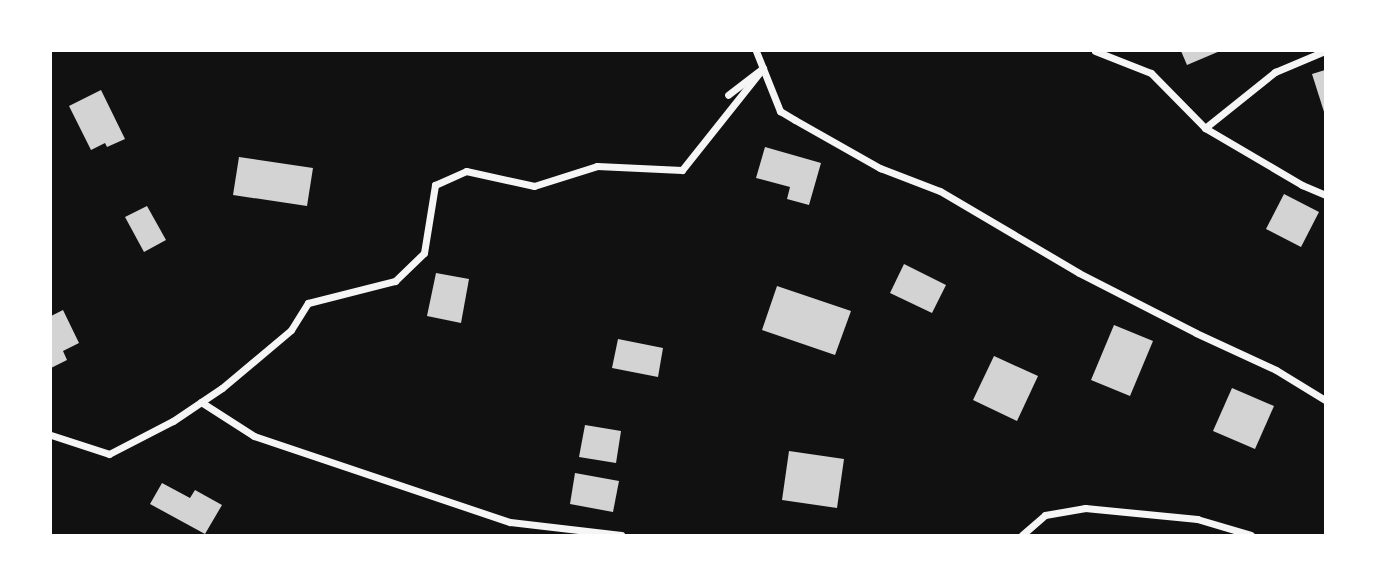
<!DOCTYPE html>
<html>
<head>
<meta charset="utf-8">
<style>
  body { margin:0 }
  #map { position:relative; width:1376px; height:586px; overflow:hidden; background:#111; font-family:"Exo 2",sans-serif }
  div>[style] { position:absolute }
  .building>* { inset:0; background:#d3d3d3 }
  .minor>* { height:7px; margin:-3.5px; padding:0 3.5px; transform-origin:3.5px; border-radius:3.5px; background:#f5f5f5 }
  span { translate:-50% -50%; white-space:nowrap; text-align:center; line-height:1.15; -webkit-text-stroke:5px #fff; paint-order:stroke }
  .frame { position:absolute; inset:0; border:52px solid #fff; pointer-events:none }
</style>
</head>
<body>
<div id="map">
  <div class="building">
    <div style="clip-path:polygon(1181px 51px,1220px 51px,1187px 65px)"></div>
    <div style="clip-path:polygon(1325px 70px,1325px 115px,1312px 74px)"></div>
    <div style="clip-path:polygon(101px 90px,125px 139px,107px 147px,105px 143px,91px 150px,69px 106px)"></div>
    <div style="clip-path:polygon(765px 147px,821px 163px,809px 205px,787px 199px,790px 187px,756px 178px)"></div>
    <div style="clip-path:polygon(239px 157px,313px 168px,307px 206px,233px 195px)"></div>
    <div style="clip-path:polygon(1284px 194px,1319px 212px,1301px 247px,1266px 229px)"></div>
    <div style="clip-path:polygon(147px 206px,166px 240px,144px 252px,125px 217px)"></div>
    <div style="clip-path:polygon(904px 264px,946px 285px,932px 313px,890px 293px)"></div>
    <div style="clip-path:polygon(436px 273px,469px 279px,461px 323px,427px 316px)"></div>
    <div style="clip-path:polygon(777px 286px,851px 311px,835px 355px,762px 330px)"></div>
    <div style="clip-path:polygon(63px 310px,79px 343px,63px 351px,67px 360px,51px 368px,51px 316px)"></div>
    <div style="clip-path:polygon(1114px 325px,1153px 341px,1130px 396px,1091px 380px)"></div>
    <div style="clip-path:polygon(618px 339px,663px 348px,658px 377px,612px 368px)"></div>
    <div style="clip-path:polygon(994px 356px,1038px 376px,1017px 421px,973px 400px)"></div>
    <div style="clip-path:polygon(1232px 388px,1274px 406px,1255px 449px,1213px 431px)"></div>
    <div style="clip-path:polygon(585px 425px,621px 431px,616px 463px,579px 457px)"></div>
    <div style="clip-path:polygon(789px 451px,844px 459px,837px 508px,782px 500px)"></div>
    <div style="clip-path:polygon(575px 473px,619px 481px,613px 512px,570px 504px)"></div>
    <div style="clip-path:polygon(162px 483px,190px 498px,195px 490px,222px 505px,205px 534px,150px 504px)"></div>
  </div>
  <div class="minor">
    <div style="left:756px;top:51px;width:65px;rotate:68.2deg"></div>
    <div style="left:780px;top:111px;width:17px;rotate:31deg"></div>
    <div style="left:795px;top:120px;width:98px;rotate:29.5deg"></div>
    <div style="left:880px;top:168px;width:64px;rotate:21deg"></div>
    <div style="left:940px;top:191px;width:161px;rotate:30.5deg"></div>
    <div style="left:1079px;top:273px;width:131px;rotate:27.1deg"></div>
    <div style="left:1196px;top:333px;width:88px;rotate:24.8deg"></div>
    <div style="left:1276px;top:370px;width:57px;rotate:31.5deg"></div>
    <div style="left:1095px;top:51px;width:60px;rotate:21.4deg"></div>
    <div style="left:1151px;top:73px;width:77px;rotate:45.5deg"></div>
    <div style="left:1205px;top:128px;width:113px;rotate:30.4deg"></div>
    <div style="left:1302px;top:185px;width:25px;rotate:23deg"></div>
    <div style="left:1205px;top:128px;width:90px;rotate:-38.7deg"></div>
    <div style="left:1275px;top:72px;width:54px;rotate:-22.8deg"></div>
    <div style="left:201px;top:402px;width:63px;rotate:32.7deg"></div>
    <div style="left:254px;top:436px;width:270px;rotate:18.6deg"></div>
    <div style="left:510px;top:522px;width:112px;rotate:6.7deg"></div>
    <div style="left:51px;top:435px;width:61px;rotate:18.1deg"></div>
    <div style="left:109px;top:454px;width:72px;rotate:-27.3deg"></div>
    <div style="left:173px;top:421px;width:59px;rotate:-34deg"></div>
    <div style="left:222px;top:388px;width:90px;rotate:-40deg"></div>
    <div style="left:291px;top:330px;width:32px;rotate:-58deg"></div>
    <div style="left:308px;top:303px;width:90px;rotate:-14.2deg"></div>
    <div style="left:395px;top:281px;width:40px;rotate:-44deg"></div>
    <div style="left:424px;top:253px;width:69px;rotate:-80.8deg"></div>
    <div style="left:435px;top:185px;width:34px;rotate:-24deg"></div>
    <div style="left:466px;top:171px;width:70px;rotate:12.4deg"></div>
    <div style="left:534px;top:186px;width:66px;rotate:-17.6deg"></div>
    <div style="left:597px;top:166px;width:85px;rotate:2.7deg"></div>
    <div style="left:682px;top:170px;width:130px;rotate:-51.5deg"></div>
    <div style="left:763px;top:68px;width:44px;rotate:142.4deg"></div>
    <div style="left:1022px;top:535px;width:30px;rotate:-41deg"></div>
    <div style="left:1045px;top:515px;width:41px;rotate:-9.9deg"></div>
    <div style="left:1085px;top:508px;width:113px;rotate:5.6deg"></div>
    <div style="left:1197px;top:519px;width:56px;rotate:16.5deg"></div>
  </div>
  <div class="frame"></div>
</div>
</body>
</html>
